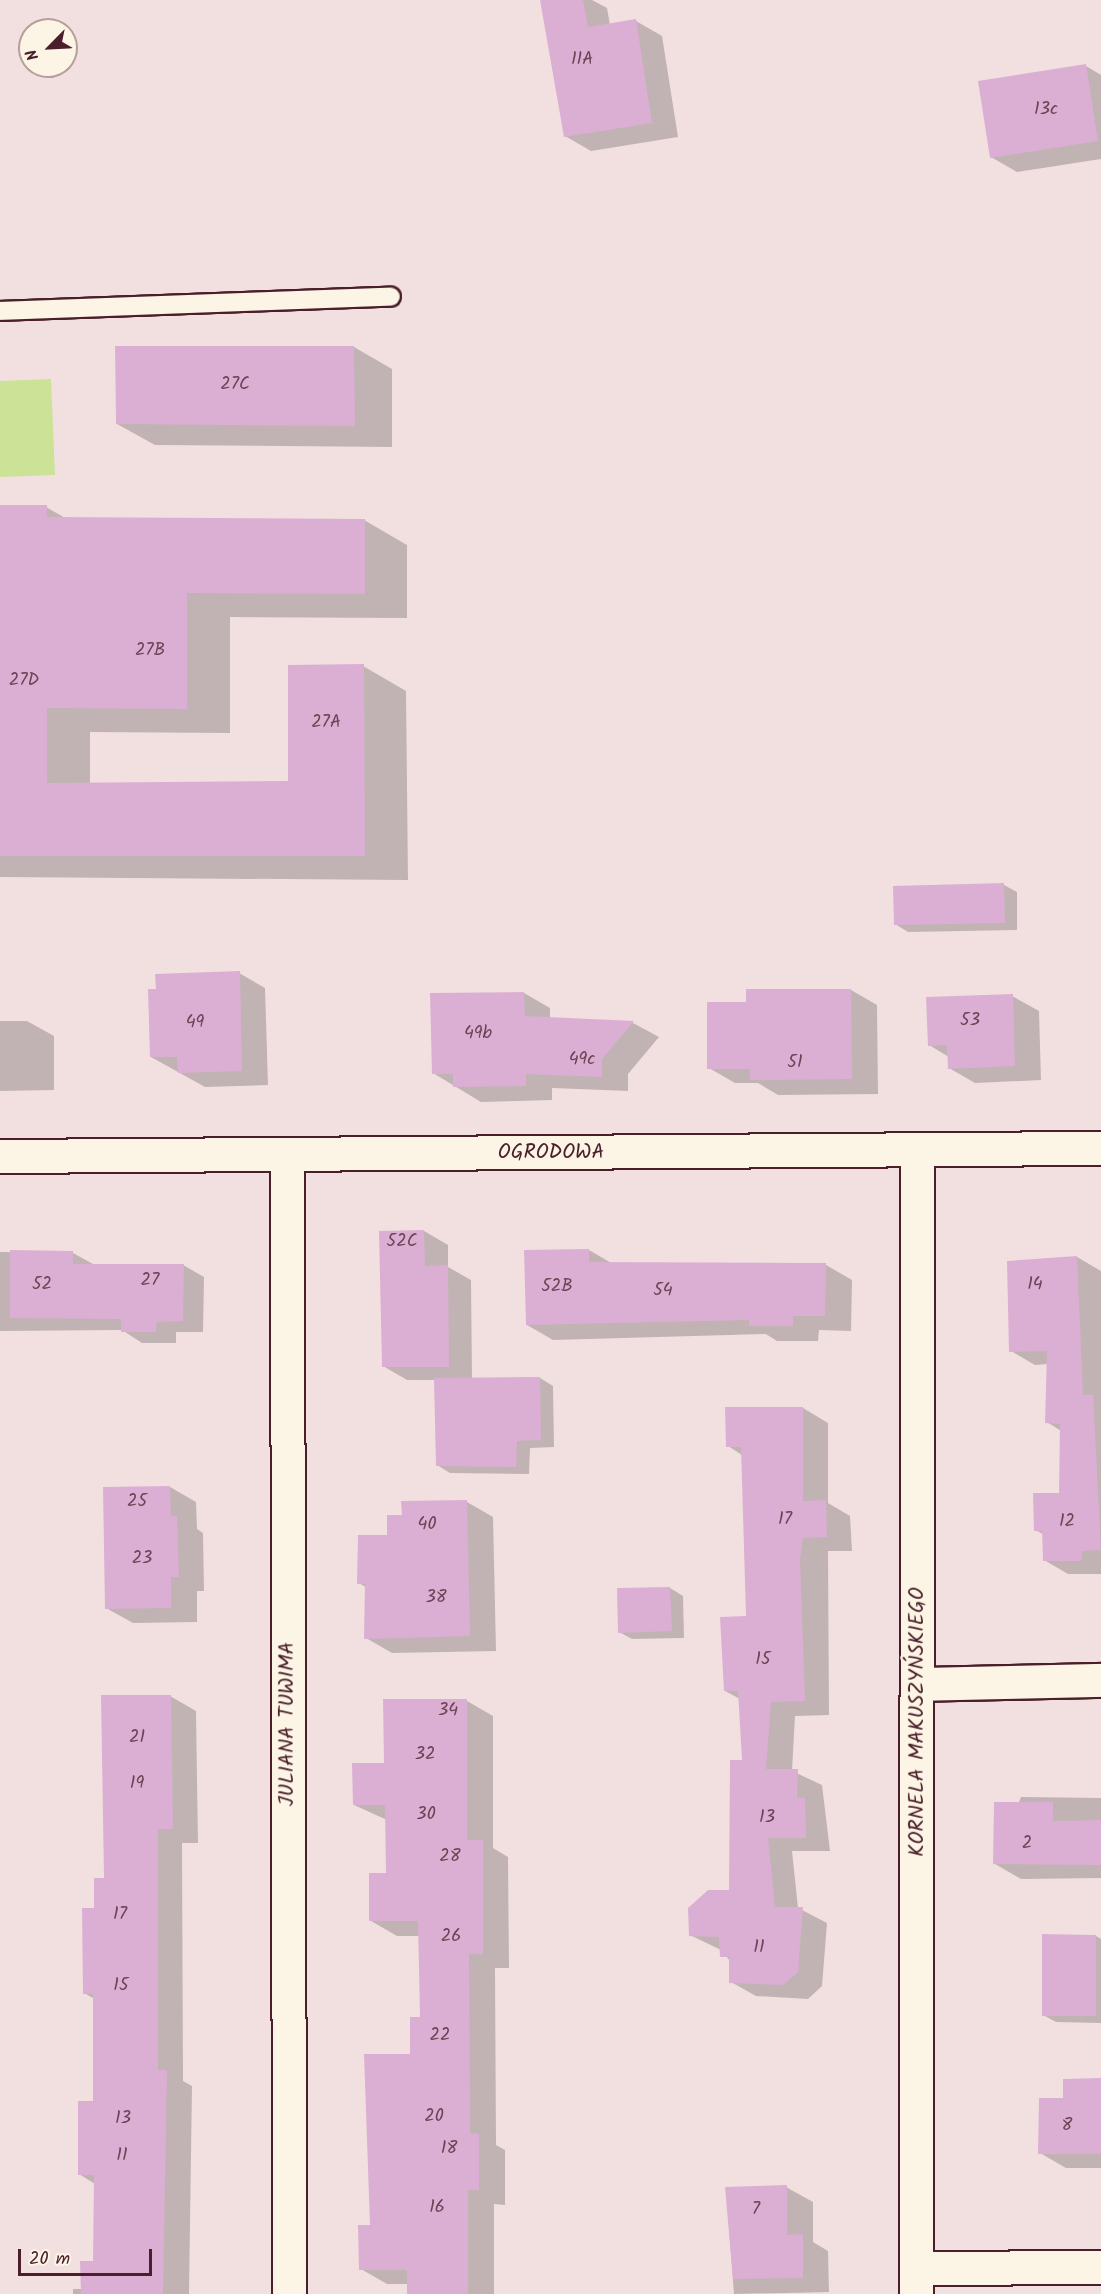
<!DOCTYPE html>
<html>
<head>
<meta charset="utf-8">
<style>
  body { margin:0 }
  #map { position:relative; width:1101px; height:2294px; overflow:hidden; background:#f2e0e0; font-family:Kalam,sans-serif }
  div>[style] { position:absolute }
  .green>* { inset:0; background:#cce297 }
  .shadow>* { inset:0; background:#0003 }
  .building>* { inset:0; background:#dbafd3 }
  .roads { filter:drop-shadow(2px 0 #4a1f2b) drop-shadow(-2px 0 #4a1f2b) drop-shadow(0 2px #4a1f2b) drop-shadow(0 -2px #4a1f2b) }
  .lane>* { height:18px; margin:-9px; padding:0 9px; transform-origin:9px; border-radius:9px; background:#fcf5e5 }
  .street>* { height:33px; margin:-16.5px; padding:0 16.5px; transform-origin:16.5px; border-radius:16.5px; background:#fcf5e5 }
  span { translate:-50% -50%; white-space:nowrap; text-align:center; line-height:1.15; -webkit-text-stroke:4.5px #fcf5e5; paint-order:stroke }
  .number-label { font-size:18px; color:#6e4355 }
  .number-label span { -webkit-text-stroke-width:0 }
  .street-label { font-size:21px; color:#4a1f2b }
  .north { position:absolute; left:18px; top:18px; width:60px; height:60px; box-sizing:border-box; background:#fcf5e5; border:2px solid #b59f9b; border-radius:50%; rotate:246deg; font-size:16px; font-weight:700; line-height:24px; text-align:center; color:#4a1f2b }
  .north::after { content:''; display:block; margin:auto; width:21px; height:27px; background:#4a1f2b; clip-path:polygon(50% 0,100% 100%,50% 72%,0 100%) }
  .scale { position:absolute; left:18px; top:2249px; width:134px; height:27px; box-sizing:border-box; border:3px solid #4a1f2b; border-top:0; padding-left:8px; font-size:18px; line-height:21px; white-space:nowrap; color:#4a1f2b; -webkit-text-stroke:4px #fcf5e5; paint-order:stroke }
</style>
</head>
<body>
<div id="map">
  <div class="green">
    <div style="clip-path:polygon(51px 379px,55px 475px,0 477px,0 381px)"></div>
  </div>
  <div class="shadow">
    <div style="clip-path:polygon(546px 0,592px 0,607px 8px,610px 25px,636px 21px,662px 36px,678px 137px,591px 151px,565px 136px)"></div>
    <div style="clip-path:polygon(1086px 66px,1101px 75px,1101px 159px,1017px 172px,991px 157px)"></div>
    <div style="clip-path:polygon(354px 347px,392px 369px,392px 447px,155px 445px,117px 424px)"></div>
    <div style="clip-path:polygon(0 507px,46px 507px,67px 519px,364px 520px,407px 545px,407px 618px,230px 617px,230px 733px,90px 732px,90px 784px,290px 783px,363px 666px,406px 691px,408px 880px,0 877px)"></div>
    <div style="clip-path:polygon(1004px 885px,1017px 892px,1017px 930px,908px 932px,895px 924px)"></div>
    <div style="clip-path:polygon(239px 973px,265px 988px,268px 1085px,205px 1087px,151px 1057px)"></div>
    <div style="clip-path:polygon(851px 990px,877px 1005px,878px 1094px,778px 1095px,758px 1083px,735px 1083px,709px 1068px,748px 1003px)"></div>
    <div style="clip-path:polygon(524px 993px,550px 1008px,550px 1018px,633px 1023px,659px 1037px,628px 1074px,628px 1091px,552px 1088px,552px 1100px,481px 1102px,433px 1073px)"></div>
    <div style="clip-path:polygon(1012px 996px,1039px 1011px,1041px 1080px,975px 1083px,949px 1068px,949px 1057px,929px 1045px)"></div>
    <div style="clip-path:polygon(0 1021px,27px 1021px,54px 1036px,54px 1090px,0 1091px)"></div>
    <div style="clip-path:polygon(424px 1231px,448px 1245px,448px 1267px,471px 1280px,472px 1379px,540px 1378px,553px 1386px,554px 1447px,530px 1448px,529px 1474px,450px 1473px,437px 1465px,436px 1380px,407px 1380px,383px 1366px,381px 1232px)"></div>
    <div style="clip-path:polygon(589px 1250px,613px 1264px,826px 1265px,852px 1280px,851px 1331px,819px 1330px,818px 1341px,777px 1341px,766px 1334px,553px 1340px,527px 1325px)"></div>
    <div style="clip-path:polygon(0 1252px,73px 1253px,93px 1264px,183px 1265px,204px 1277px,203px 1332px,176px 1332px,176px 1343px,142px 1343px,122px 1330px,0 1331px)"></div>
    <div style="clip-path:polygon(1077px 1257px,1101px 1271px,1101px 1574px,1068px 1574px,1044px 1560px,1043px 1534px,1035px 1530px,1061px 1494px,1061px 1431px,1047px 1422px,1048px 1364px,1035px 1365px,1011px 1351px)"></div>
    <div style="clip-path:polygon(803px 1408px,828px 1423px,828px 1503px,850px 1516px,852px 1551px,828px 1551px,829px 1715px,795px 1716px,792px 1771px,822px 1785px,830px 1851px,792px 1851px,798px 1908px,827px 1923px,822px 1986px,808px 1999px,756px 1996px,731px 1982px,730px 1961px,721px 1950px,690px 1935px,731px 1891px,743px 1761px,740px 1699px,725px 1691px,748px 1618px,742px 1455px,728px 1446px)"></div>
    <div style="clip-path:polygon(170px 1487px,196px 1502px,197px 1529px,203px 1533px,204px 1591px,197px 1591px,197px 1622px,133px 1623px,106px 1608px)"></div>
    <div style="clip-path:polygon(467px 1502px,493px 1517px,496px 1651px,392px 1653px,366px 1638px,367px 1588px,359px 1583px,403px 1516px)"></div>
    <div style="clip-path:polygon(670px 1588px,683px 1596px,684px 1638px,632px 1639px,619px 1632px)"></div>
    <div style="clip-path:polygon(170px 1696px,196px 1711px,198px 1843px,182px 1843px,183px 2081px,192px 2086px,189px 2294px,73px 2294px,73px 2289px,82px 2289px,95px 2262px,95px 2184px,79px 2174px,95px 2102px,95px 1999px,84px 1993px,96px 1909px)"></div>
    <div style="clip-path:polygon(467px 1701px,493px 1716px,493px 1848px,508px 1857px,509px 1968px,495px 1968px,496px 2145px,505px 2150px,505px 2205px,494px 2204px,494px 2294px,408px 2294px,408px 2284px,387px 2284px,361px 2269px,421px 2018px,420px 1936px,397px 1936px,371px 1921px,387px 1874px,387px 1820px,354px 1805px,386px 1765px)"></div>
    <div style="clip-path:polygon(1021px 1797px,1101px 1798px,1101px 1878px,1021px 1879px,995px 1864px)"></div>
    <div style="clip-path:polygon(1096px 1936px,1101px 1939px,1101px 2023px,1056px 2022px,1043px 2015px)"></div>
    <div style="clip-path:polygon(1101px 2080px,1101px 2168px,1066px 2168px,1040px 2153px,1065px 2100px)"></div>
    <div style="clip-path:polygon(786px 2187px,813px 2202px,813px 2242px,828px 2251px,829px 2292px,734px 2294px,726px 2188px)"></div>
  </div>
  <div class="building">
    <div style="clip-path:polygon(540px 0,583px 0,588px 27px,636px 19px,652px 123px,564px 137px)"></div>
    <div style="clip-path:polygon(1086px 64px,1098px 141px,990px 158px,978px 81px)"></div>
    <div style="clip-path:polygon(115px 346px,354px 346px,355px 426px,116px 424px)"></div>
    <div style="clip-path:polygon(0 505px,47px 505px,47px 517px,365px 519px,365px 594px,187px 593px,187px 709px,47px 708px,47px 783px,288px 781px,288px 665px,364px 664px,365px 856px,0 856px)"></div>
    <div style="clip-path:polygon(1004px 883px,1005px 923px,894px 925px,893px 886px)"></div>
    <div style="clip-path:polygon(240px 971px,242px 1071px,178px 1073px,177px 1057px,150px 1057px,148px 989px,156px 989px,155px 974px)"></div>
    <div style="clip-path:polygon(746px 989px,851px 989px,852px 1079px,750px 1080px,750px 1069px,707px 1069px,707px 1002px,746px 1002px)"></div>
    <div style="clip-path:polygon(524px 992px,525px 1016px,634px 1021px,602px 1059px,602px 1077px,526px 1074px,526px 1086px,453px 1087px,453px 1074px,432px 1074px,430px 993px)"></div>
    <div style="clip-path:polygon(1013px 994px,1015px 1066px,948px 1069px,947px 1045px,928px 1046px,926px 997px)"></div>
    <div style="clip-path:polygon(424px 1230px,425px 1266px,448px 1265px,449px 1367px,382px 1367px,379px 1231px)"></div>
    <div style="clip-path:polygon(589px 1249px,589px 1262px,826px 1263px,825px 1316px,793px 1316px,793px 1326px,749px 1326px,749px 1320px,526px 1325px,524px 1250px)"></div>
    <div style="clip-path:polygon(10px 1250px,73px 1251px,73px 1264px,184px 1264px,183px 1321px,157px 1322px,156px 1332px,121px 1332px,121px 1319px,10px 1318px)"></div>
    <div style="clip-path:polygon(1077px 1256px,1083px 1395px,1093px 1395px,1101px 1550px,1082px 1551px,1081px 1561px,1043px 1561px,1042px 1531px,1034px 1531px,1033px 1493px,1059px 1493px,1060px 1424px,1045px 1423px,1047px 1351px,1009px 1352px,1007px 1261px)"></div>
    <div style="clip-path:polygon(540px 1377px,541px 1440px,517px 1441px,516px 1467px,436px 1466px,434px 1378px)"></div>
    <div style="clip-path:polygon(725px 1407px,803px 1407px,803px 1501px,826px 1500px,827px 1537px,803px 1538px,800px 1560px,805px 1701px,771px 1702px,766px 1769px,798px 1769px,797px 1798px,805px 1798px,806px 1838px,768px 1838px,775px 1907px,803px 1907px,798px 1972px,783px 1985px,729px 1983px,729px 1957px,720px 1957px,719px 1937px,689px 1936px,688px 1908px,708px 1890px,729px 1890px,730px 1760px,742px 1760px,738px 1691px,724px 1691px,720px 1617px,746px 1616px,741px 1447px,726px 1447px)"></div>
    <div style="clip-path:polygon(170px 1486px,171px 1516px,177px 1516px,179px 1577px,171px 1577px,171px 1608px,105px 1609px,103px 1487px)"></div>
    <div style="clip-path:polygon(467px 1500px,470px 1636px,364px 1639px,365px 1584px,357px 1584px,358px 1535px,387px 1535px,387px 1515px,402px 1515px,401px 1501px)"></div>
    <div style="clip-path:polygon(670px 1587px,672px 1631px,618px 1633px,617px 1588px)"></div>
    <div style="clip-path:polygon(101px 1695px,171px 1695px,173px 1829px,158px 1829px,158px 2070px,167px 2070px,163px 2294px,81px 2294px,80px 2261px,93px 2261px,94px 2175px,78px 2175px,78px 2101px,93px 2101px,93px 1994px,83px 1994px,82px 1908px,94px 1908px,94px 1878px,104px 1878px)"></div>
    <div style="clip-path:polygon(383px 1699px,467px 1699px,467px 1840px,483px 1840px,483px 1954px,469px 1954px,470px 2133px,479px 2134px,479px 2190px,468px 2190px,468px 2294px,407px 2294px,407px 2270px,359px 2270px,358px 2225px,370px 2225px,364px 2054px,410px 2054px,410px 2017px,420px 2017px,418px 1921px,369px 1921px,369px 1873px,386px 1873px,385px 1805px,353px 1805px,352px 1763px,384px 1763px)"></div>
    <div style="clip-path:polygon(994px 1802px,1053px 1802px,1053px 1821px,1101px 1820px,1101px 1865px,993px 1864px)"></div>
    <div style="clip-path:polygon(1042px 1934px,1096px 1935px,1096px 2016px,1042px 2016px)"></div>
    <div style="clip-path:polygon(1101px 2078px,1101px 2154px,1038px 2154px,1039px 2098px,1063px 2098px,1063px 2079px)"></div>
    <div style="clip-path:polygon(787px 2185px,787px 2235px,803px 2234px,803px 2278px,733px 2279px,725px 2187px)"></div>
  </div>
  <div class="roads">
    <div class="lane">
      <div style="left:0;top:311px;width:391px;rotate:-2.1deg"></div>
    </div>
    <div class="street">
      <div style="left:287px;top:1155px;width:1139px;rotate:89.9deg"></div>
      <div style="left:0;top:1156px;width:1101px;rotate:-0.42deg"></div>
      <div style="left:918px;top:1684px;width:183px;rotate:-1.3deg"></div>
      <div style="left:916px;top:2268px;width:185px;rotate:-0.3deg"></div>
      <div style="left:916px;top:2294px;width:1144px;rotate:-89.95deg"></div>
    </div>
  </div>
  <div class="number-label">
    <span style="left:582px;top:60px">11A</span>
    <span style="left:1046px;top:110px">13c</span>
    <span style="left:235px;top:385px">27C</span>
    <span style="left:150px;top:651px">27B</span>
    <span style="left:24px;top:681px">27D</span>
    <span style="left:326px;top:723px">27A</span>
    <span style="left:970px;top:1021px">53</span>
    <span style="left:195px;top:1023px">49</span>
    <span style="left:478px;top:1034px">49b</span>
    <span style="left:582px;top:1060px">49c</span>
    <span style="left:795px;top:1063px">51</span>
    <span style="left:402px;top:1242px">52C</span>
    <span style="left:150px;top:1281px">27</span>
    <span style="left:42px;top:1285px">52</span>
    <span style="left:1035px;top:1285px">14</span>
    <span style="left:557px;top:1287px">52B</span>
    <span style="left:663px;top:1291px">54</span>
    <span style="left:137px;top:1502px">25</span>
    <span style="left:785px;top:1520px">17</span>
    <span style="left:1067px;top:1522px">12</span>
    <span style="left:427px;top:1525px">40</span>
    <span style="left:142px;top:1559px">23</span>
    <span style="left:436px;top:1598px">38</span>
    <span style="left:763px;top:1660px">15</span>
    <span style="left:448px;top:1711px">34</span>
    <span style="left:137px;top:1738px">21</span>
    <span style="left:425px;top:1755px">32</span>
    <span style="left:137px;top:1784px">19</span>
    <span style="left:426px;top:1815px">30</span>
    <span style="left:767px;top:1818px">13</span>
    <span style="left:1027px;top:1844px">2</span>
    <span style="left:450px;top:1857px">28</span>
    <span style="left:120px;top:1915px">17</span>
    <span style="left:451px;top:1937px">26</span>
    <span style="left:759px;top:1948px">11</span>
    <span style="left:121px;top:1986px">15</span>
    <span style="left:440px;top:2036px">22</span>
    <span style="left:434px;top:2117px">20</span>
    <span style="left:123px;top:2119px">13</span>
    <span style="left:1067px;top:2126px">8</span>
    <span style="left:449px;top:2149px">18</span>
    <span style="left:122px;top:2156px">11</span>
    <span style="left:437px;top:2208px">16</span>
    <span style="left:756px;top:2210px">7</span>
  </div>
  <div class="street-label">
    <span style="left:551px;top:1153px">OGRODOWA</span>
    <span style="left:918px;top:1722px;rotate:-90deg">KORNELA MAKUSZYŃSKIEGO</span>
    <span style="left:288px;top:1724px;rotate:-90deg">JULIANA TUWIMA</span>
  </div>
  <div class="north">N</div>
  <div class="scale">20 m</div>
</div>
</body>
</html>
